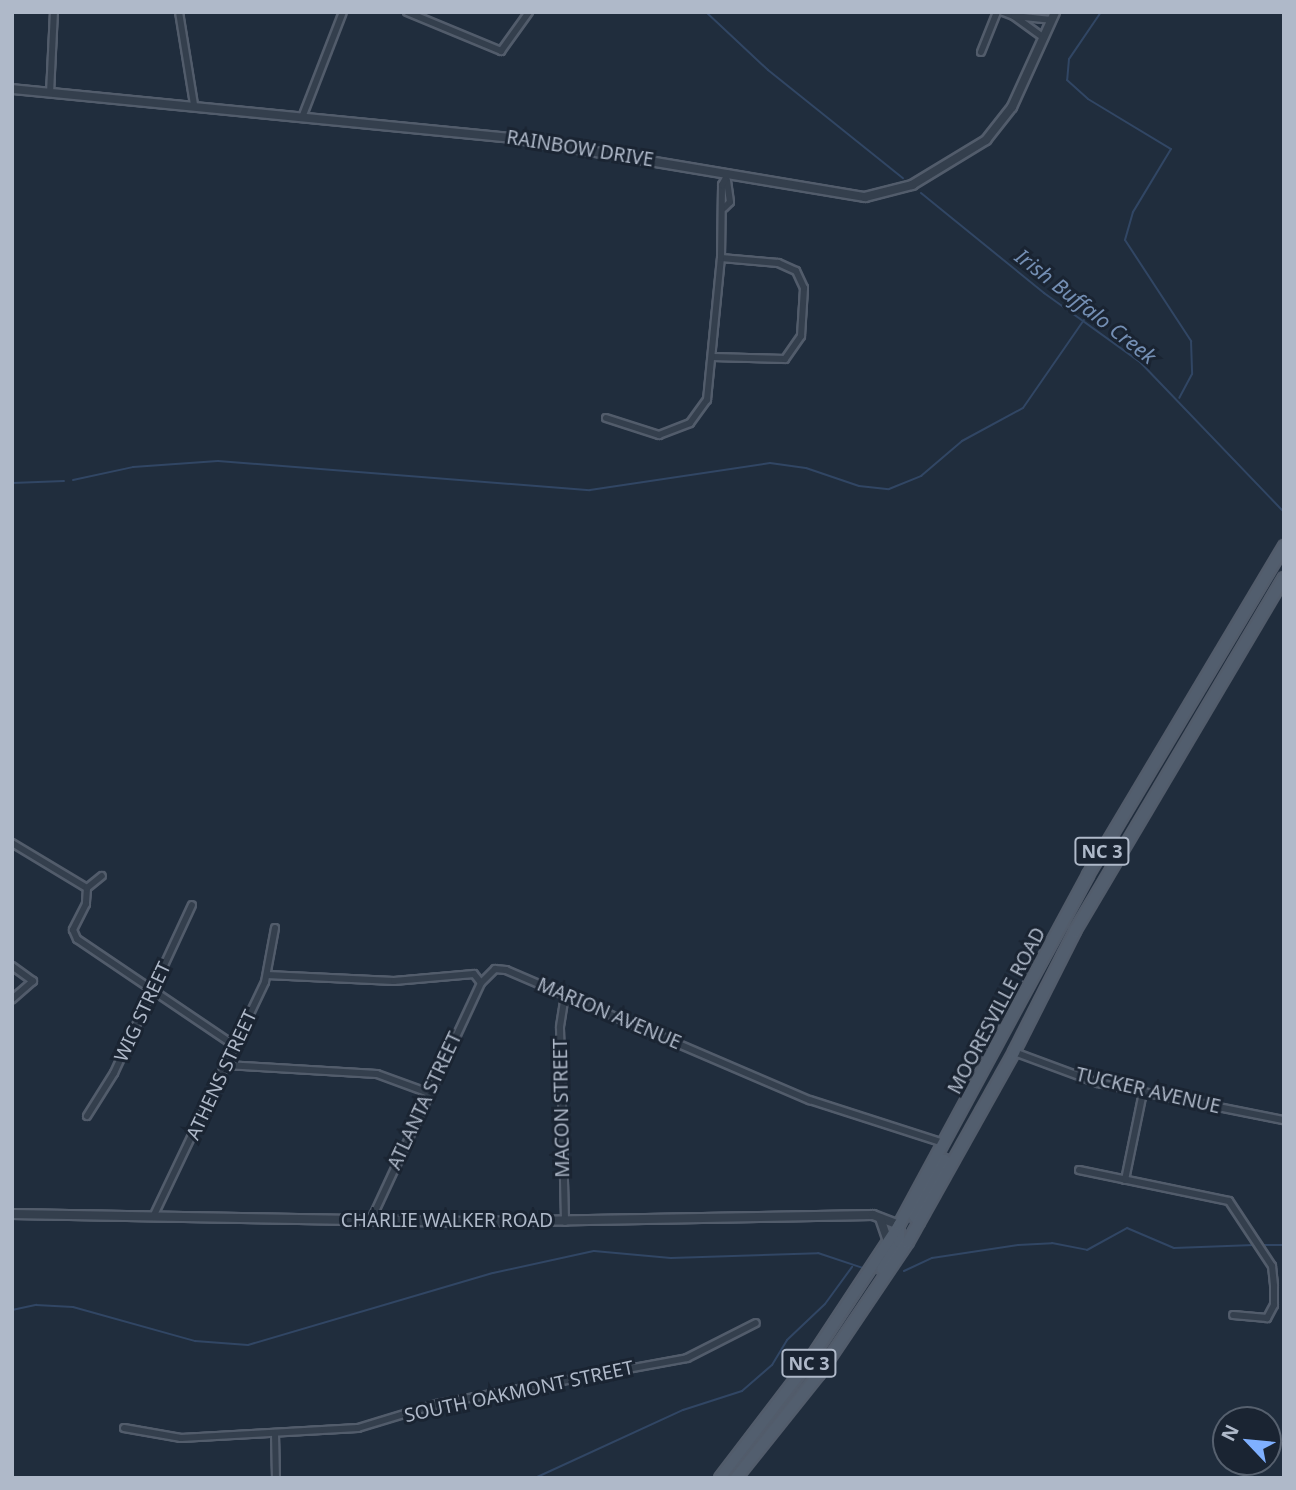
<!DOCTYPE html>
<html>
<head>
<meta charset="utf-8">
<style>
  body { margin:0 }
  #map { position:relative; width:1296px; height:1490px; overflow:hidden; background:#202d3d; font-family:"Noto Sans",sans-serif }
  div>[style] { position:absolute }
  .stream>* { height:2px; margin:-1px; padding:0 1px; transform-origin:1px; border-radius:1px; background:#314664 }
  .roads { filter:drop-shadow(2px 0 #525c6b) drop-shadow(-2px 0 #525c6b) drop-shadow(0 2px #525c6b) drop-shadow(0 -2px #525c6b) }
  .minor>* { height:6px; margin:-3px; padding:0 3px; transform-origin:3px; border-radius:3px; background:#343f4d }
  .tertiary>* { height:8px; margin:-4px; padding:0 4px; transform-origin:4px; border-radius:4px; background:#343f4d }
  .primary>* { height:10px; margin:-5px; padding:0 5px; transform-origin:5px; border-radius:5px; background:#525e6e }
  span { translate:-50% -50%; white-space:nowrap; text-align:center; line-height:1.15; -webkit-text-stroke:6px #1a2432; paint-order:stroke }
  .shield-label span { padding:2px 5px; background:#1a2432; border:2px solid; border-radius:5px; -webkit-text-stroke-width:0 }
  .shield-label { font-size:18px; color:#afb9c9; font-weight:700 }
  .street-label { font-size:19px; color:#afb9c9 }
  .water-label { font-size:21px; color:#748fb4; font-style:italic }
  .frame { position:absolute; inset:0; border:14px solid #afb9c9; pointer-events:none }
  .north { position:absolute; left:1212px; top:1406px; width:70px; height:70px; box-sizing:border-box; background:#1a2432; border:2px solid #56606e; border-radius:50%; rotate:296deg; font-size:19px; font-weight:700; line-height:28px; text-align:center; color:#afb9c9 }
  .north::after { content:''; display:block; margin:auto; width:24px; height:32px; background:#7fb0ff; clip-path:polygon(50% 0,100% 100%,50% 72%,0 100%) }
</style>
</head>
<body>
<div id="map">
  <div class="stream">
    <div style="left:706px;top:12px;width:85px;rotate:43.1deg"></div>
    <div style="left:768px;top:70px;width:173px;rotate:38.7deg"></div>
    <div style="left:1101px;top:12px;width:57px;rotate:124.2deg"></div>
    <div style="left:1069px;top:59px;width:21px;rotate:95deg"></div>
    <div style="left:1067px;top:80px;width:28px;rotate:42deg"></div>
    <div style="left:1088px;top:99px;width:97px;rotate:31.1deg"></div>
    <div style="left:1171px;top:149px;width:74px;rotate:121.1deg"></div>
    <div style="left:1133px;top:212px;width:29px;rotate:106deg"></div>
    <div style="left:1125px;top:240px;width:121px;rotate:56.8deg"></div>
    <div style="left:1191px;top:341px;width:33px;rotate:88deg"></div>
    <div style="left:1192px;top:374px;width:27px;rotate:118deg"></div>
    <div style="left:921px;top:193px;width:159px;rotate:39.1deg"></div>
    <div style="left:1044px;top:293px;width:118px;rotate:35.7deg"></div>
    <div style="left:1140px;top:362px;width:208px;rotate:46.2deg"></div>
    <div style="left:73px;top:480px;width:61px;rotate:-12.2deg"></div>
    <div style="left:133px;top:467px;width:85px;rotate:-4deg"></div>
    <div style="left:218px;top:461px;width:373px;rotate:4.5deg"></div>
    <div style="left:590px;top:490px;width:182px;rotate:-8.5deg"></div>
    <div style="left:770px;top:463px;width:36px;rotate:8deg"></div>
    <div style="left:806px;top:468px;width:56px;rotate:18.8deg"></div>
    <div style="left:859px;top:486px;width:30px;rotate:6deg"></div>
    <div style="left:889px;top:489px;width:35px;rotate:-22deg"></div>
    <div style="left:921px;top:476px;width:54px;rotate:-40.5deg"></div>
    <div style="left:962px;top:441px;width:69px;rotate:-28.4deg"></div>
    <div style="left:1023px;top:408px;width:107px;rotate:-55.3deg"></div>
    <div style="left:12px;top:483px;width:52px;rotate:-2.2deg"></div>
    <div style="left:1263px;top:1245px;width:21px"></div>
    <div style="left:904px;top:1271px;width:31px;rotate:-25deg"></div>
    <div style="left:932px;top:1258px;width:87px;rotate:-8.6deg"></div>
    <div style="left:1018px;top:1245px;width:34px;rotate:-3deg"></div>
    <div style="left:1052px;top:1243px;width:36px;rotate:11deg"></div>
    <div style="left:1087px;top:1250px;width:46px;rotate:-28.8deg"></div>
    <div style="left:1127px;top:1228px;width:51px;rotate:23.1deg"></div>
    <div style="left:1174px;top:1248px;width:80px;rotate:-2.1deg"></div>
    <div style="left:12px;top:1310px;width:25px;rotate:-12deg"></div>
    <div style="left:36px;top:1305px;width:37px;rotate:3deg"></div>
    <div style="left:73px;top:1307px;width:127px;rotate:15.6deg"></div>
    <div style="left:195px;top:1341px;width:53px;rotate:4.3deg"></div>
    <div style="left:248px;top:1345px;width:255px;rotate:-16.4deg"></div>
    <div style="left:493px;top:1273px;width:103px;rotate:-12.3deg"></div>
    <div style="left:594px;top:1251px;width:77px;rotate:5.2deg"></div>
    <div style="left:671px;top:1258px;width:147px;rotate:-1.9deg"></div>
    <div style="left:818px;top:1253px;width:47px;rotate:18.4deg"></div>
    <div style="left:535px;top:1478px;width:163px;rotate:-24.7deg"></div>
    <div style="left:683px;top:1410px;width:62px;rotate:-17.9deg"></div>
    <div style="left:742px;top:1391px;width:40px;rotate:-41deg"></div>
    <div style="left:772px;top:1365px;width:29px;rotate:-59deg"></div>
    <div style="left:787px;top:1340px;width:52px;rotate:-43.5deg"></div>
    <div style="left:825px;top:1304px;width:46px;rotate:-53.9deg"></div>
  </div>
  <div class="roads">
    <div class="minor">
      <div style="left:179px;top:12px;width:94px;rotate:80.8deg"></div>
      <div style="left:407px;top:12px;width:102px;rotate:22.5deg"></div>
      <div style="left:501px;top:51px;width:48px;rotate:-54.3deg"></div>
      <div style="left:1003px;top:12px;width:12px;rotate:20deg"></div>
      <div style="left:1044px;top:38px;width:37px;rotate:-144deg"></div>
      <div style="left:1014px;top:16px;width:37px;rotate:6deg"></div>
      <div style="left:981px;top:52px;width:43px;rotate:-68.2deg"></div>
      <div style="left:50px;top:93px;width:81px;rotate:-87.2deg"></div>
      <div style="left:303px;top:115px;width:110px;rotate:-68.8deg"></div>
      <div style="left:724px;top:208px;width:8px;rotate:-45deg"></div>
      <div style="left:730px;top:202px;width:22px;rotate:-98deg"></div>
      <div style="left:713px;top:357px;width:72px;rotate:1.6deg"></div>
      <div style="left:785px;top:359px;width:28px;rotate:-55deg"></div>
      <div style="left:801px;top:336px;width:48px;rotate:-86.4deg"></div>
      <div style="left:804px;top:288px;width:19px;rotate:-115deg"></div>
      <div style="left:796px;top:271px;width:20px;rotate:-156deg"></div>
      <div style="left:778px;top:263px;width:57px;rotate:-175deg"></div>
      <div style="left:606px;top:418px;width:56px;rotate:17.8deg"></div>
      <div style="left:659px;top:435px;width:33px;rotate:-21deg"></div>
      <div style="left:690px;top:423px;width:29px;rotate:-54deg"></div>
      <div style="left:707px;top:400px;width:143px;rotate:-84.4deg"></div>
      <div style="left:721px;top:258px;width:73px;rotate:-89.2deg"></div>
      <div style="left:722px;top:185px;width:13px;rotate:-61deg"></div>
      <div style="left:12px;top:843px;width:87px;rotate:31deg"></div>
      <div style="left:87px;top:888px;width:16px;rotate:94deg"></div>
      <div style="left:86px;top:904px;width:29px;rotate:117deg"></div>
      <div style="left:73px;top:930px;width:10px;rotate:66deg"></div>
      <div style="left:77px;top:939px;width:191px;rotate:34.1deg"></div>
      <div style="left:87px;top:888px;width:19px;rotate:-39deg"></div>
      <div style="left:12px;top:966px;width:26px;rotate:36deg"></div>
      <div style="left:33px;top:981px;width:28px;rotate:139deg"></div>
      <div style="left:267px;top:975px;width:127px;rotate:2.7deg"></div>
      <div style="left:394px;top:981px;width:80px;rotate:-5deg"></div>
      <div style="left:474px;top:974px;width:11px;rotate:52deg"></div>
      <div style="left:481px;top:983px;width:20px;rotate:-45deg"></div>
      <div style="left:495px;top:969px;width:11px;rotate:5deg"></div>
      <div style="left:506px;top:970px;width:331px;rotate:23.2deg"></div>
      <div style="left:810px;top:1100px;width:141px;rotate:17.8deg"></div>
      <div style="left:565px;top:995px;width:33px;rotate:99deg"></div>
      <div style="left:560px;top:1028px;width:194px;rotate:88.5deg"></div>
      <div style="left:1014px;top:1052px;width:90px;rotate:20.3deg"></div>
      <div style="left:1098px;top:1083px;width:190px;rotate:11.3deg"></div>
      <div style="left:226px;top:1065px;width:151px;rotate:3.4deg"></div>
      <div style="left:377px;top:1074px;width:55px;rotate:20.1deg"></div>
      <div style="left:87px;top:1116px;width:51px;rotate:-57.9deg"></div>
      <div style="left:114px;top:1073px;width:185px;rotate:-65.1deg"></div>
      <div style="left:1079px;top:1170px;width:153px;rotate:11.7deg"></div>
      <div style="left:1229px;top:1201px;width:78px;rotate:56.5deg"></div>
      <div style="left:1272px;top:1266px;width:20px;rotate:84deg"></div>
      <div style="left:1274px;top:1286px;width:19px;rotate:90deg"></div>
      <div style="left:1274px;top:1305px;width:15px;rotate:118deg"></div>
      <div style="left:1267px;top:1318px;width:34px;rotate:-175deg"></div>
      <div style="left:1125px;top:1180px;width:90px;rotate:-78.4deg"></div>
      <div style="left:153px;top:1217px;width:260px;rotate:-64.5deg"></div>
      <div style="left:265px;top:982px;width:55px;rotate:-79.5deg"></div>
      <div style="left:371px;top:1220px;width:261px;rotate:-65.1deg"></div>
      <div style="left:124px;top:1428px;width:58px;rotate:10deg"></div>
      <div style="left:181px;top:1438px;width:177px;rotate:-3.2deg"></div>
      <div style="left:358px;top:1428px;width:83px;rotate:-16.9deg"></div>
      <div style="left:437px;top:1404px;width:254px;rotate:-10.4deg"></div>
      <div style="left:687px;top:1358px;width:77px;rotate:-26.9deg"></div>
      <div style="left:275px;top:1434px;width:44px;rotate:88.7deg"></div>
    </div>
    <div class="tertiary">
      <div style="left:12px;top:89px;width:502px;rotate:5.6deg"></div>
      <div style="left:512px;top:138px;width:358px;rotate:9.5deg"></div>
      <div style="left:865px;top:197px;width:49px;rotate:-14.3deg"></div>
      <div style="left:912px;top:185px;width:87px;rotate:-31.3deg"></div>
      <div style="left:986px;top:140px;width:42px;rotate:-51.8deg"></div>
      <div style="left:1012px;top:107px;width:104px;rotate:-65.6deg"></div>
      <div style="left:12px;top:1214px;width:458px;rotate:1deg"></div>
      <div style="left:470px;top:1222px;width:403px;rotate:-1deg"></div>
      <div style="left:873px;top:1215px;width:28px;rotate:21deg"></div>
      <div style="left:880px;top:1218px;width:24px;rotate:71deg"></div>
    </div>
    <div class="primary">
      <div style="left:919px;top:1222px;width:8px;rotate:-130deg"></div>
      <div style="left:914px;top:1216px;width:64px;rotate:-61.8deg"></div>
      <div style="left:882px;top:1269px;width:32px;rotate:-58deg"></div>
      <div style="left:899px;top:1242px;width:17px;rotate:-90deg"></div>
      <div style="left:720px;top:1478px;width:145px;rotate:-52.6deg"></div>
      <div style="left:808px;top:1363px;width:165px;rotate:-56.6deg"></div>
      <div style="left:899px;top:1225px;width:398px;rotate:-61.6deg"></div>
      <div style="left:1088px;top:875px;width:383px;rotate:-59.2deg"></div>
      <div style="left:736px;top:1478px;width:133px;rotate:-51.4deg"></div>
      <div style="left:819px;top:1374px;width:159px;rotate:-56deg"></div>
      <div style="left:908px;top:1242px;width:218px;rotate:-60.8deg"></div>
      <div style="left:1014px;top:1052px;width:136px;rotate:-63.2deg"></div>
      <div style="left:1075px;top:931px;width:410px;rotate:-59.4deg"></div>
    </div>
  </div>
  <div class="shield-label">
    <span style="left:1102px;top:851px">NC 3</span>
    <span style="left:809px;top:1363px">NC 3</span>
  </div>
  <div class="street-label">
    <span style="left:580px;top:149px;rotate:9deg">RAINBOW DRIVE</span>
    <span style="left:997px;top:1011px;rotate:-62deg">MOORESVILLE ROAD</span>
    <span style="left:143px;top:1012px;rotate:-65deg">WIG STREET</span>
    <span style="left:609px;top:1014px;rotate:23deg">MARION AVENUE</span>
    <span style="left:222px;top:1075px;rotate:-65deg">ATHENS STREET</span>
    <span style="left:1148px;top:1091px;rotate:13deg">TUCKER AVENUE</span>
    <span style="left:425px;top:1101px;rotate:-65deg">ATLANTA STREET</span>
    <span style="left:562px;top:1108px;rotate:-91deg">MACON STREET</span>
    <span style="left:447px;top:1221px">CHARLIE WALKER ROAD</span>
    <span style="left:519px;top:1392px;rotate:-12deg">SOUTH OAKMONT STREET</span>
  </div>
  <div class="water-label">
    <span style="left:1086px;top:306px;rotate:38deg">Irish Buffalo Creek</span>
  </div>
  <div class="frame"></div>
  <div class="north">N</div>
</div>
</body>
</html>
